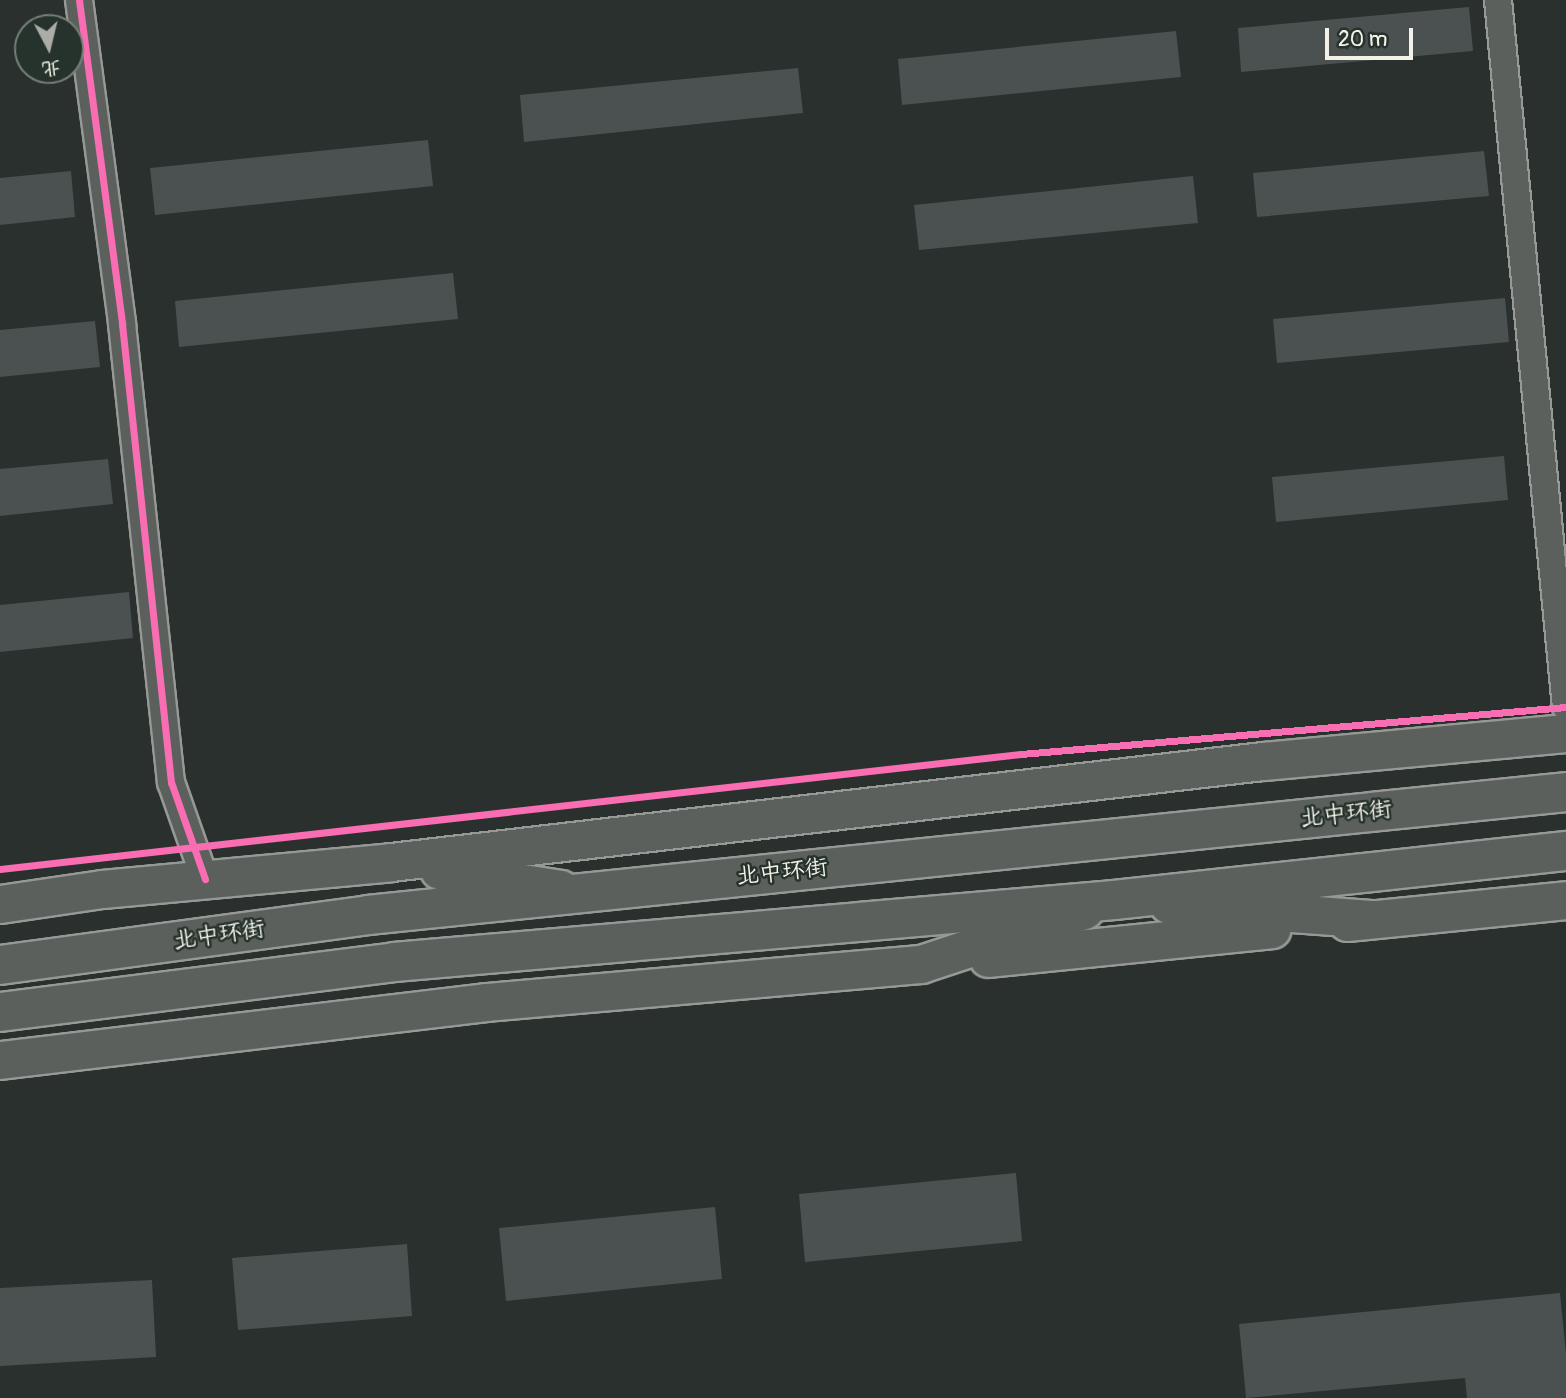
<!DOCTYPE html>
<html>
<head>
<meta charset="utf-8">
<style>
  body { margin:0 }
  #map { position:relative; width:1566px; height:1398px; overflow:hidden; background:#29302d; font-family:Pangolin,"LXGW WenKai TC",sans-serif }
  div>[style] { position:absolute }
  .building>* { inset:0; background:#4b5051 }
  .roads { filter:drop-shadow(2px 0 #969996) drop-shadow(-2px 0 #969996) drop-shadow(0 2px #969996) drop-shadow(0 -2px #969996) }
  .street>* { height:26px; margin:-13px; padding:0 13px; transform-origin:13px; border-radius:13px; background:#5c605c }
  .secondary>* { height:37px; margin:-18.5px; padding:0 18.5px; transform-origin:18.5px; border-radius:18.5px; background:#5c605c }
  .highway>* { height:38px; margin:-19px; padding:0 19px; transform-origin:19px; border-radius:19px; background:#5c605c }
  .cycleway>* { height:7px; margin:-3.5px; padding:0 3.5px; transform-origin:3.5px; border-radius:3.5px; background:#f96db3 }
  span { translate:-50% -50%; white-space:nowrap; text-align:center; line-height:1.15; -webkit-text-stroke:5px #26332d; paint-order:stroke }
  .street-label { font-size:23px; color:#f4f1e8 }
  .north { position:absolute; left:14px; top:14px; width:70px; height:70px; box-sizing:border-box; background:#26332d; border:2px solid #787f78; border-radius:50%; rotate:173deg; font-size:19px; font-weight:700; line-height:28px; text-align:center; color:#f4f1e8 }
  .north::after { content:''; display:block; margin:auto; width:24px; height:32px; background:#adada7; clip-path:polygon(50% 0,100% 100%,50% 72%,0 100%) }
  .scale { position:absolute; left:1325px; top:28px; width:88px; height:32px; box-sizing:border-box; border:4px solid #f4f1e8; border-top:0; padding-left:9px; font-size:21px; line-height:24px; white-space:nowrap; color:#f4f1e8; -webkit-text-stroke:5px #26332d; paint-order:stroke }
</style>
</head>
<body>
<div id="map">
  <div class="building">
    <div style="clip-path:polygon(1469px 7px,1473px 51px,1241px 72px,1238px 28px)"></div>
    <div style="clip-path:polygon(1176px 31px,1181px 77px,902px 105px,898px 59px)"></div>
    <div style="clip-path:polygon(798px 68px,803px 113px,524px 142px,520px 95px)"></div>
    <div style="clip-path:polygon(428px 140px,433px 186px,155px 215px,150px 168px)"></div>
    <div style="clip-path:polygon(1484px 151px,1489px 196px,1257px 217px,1253px 173px)"></div>
    <div style="clip-path:polygon(71px 171px,75px 217px,0 225px,0 178px)"></div>
    <div style="clip-path:polygon(1193px 176px,1198px 223px,919px 250px,914px 205px)"></div>
    <div style="clip-path:polygon(453px 273px,458px 319px,179px 347px,175px 301px)"></div>
    <div style="clip-path:polygon(1505px 298px,1509px 342px,1277px 363px,1273px 319px)"></div>
    <div style="clip-path:polygon(95px 321px,100px 367px,0 377px,0 330px)"></div>
    <div style="clip-path:polygon(1504px 456px,1508px 500px,1276px 522px,1272px 477px)"></div>
    <div style="clip-path:polygon(108px 459px,113px 504px,0 516px,0 469px)"></div>
    <div style="clip-path:polygon(129px 592px,133px 638px,0 652px,0 605px)"></div>
    <div style="clip-path:polygon(1016px 1173px,1022px 1241px,805px 1262px,799px 1194px)"></div>
    <div style="clip-path:polygon(715px 1207px,722px 1279px,506px 1301px,499px 1228px)"></div>
    <div style="clip-path:polygon(407px 1244px,412px 1316px,238px 1330px,232px 1258px)"></div>
    <div style="clip-path:polygon(152px 1280px,156px 1357px,0 1366px,0 1288px)"></div>
    <div style="clip-path:polygon(1560px 1293px,1566px 1354px,1566px 1398px,1467px 1398px,1465px 1378px,1246px 1398px,1239px 1324px)"></div>
  </div>
  <div class="roads">
    <div class="street">
      <div style="left:79px;top:0;width:327px;rotate:82.4deg"></div>
      <div style="left:122px;top:324px;width:461px;rotate:83.9deg"></div>
      <div style="left:171px;top:782px;width:103px;rotate:70.7deg"></div>
      <div style="left:1498px;top:0;width:710px;rotate:84.51deg"></div>
    </div>
    <div class="secondary">
      <div style="left:439px;top:870px;width:123px;rotate:8.9deg"></div>
      <div style="left:0;top:904px;width:103px;rotate:-8.4deg"></div>
      <div style="left:102px;top:889px;width:290px;rotate:-5.3deg"></div>
      <div style="left:391px;top:862px;width:878px;rotate:-6.61deg"></div>
      <div style="left:1263px;top:761px;width:304px;rotate:-5.3deg"></div>
      <div style="left:1168px;top:904px;width:203px;rotate:4.2deg"></div>
      <div style="left:1347px;top:922px;width:220px;rotate:-5.7deg"></div>
      <div style="left:988px;top:958px;width:285px;rotate:-5.8deg"></div>
      <div style="left:0;top:1060px;width:489px;rotate:-6.8deg"></div>
      <div style="left:486px;top:1002px;width:437px;rotate:-5deg"></div>
      <div style="left:921px;top:964px;width:172px;rotate:-18.3deg"></div>
    </div>
    <div class="highway">
      <div style="left:0;top:965px;width:371px;rotate:-7.7deg"></div>
      <div style="left:368px;top:915px;width:1204px;rotate:-5.86deg"></div>
      <div style="left:0;top:1012px;width:397px;rotate:-7.2deg"></div>
      <div style="left:394px;top:962px;width:723px;rotate:-4.92deg"></div>
      <div style="left:1114px;top:900px;width:455px;rotate:-6.2deg"></div>
    </div>
  </div>
  <div class="cycleway">
    <div style="left:79px;top:0;width:327px;rotate:82.4deg"></div>
    <div style="left:122px;top:324px;width:461px;rotate:83.9deg"></div>
    <div style="left:171px;top:782px;width:103px;rotate:70.7deg"></div>
    <div style="left:0;top:869px;width:1027px;rotate:-6.43deg"></div>
    <div style="left:1021px;top:754px;width:547px;rotate:-4.93deg"></div>
  </div>
  <div class="street-label">
    <span style="left:1346px;top:814px;rotate:-6deg">北中环街</span>
    <span style="left:782px;top:872px;rotate:-6deg">北中环街</span>
    <span style="left:219px;top:935px;rotate:-8deg">北中环街</span>
  </div>
  <div class="north">北</div>
  <div class="scale">20 m</div>
</div>
</body>
</html>
